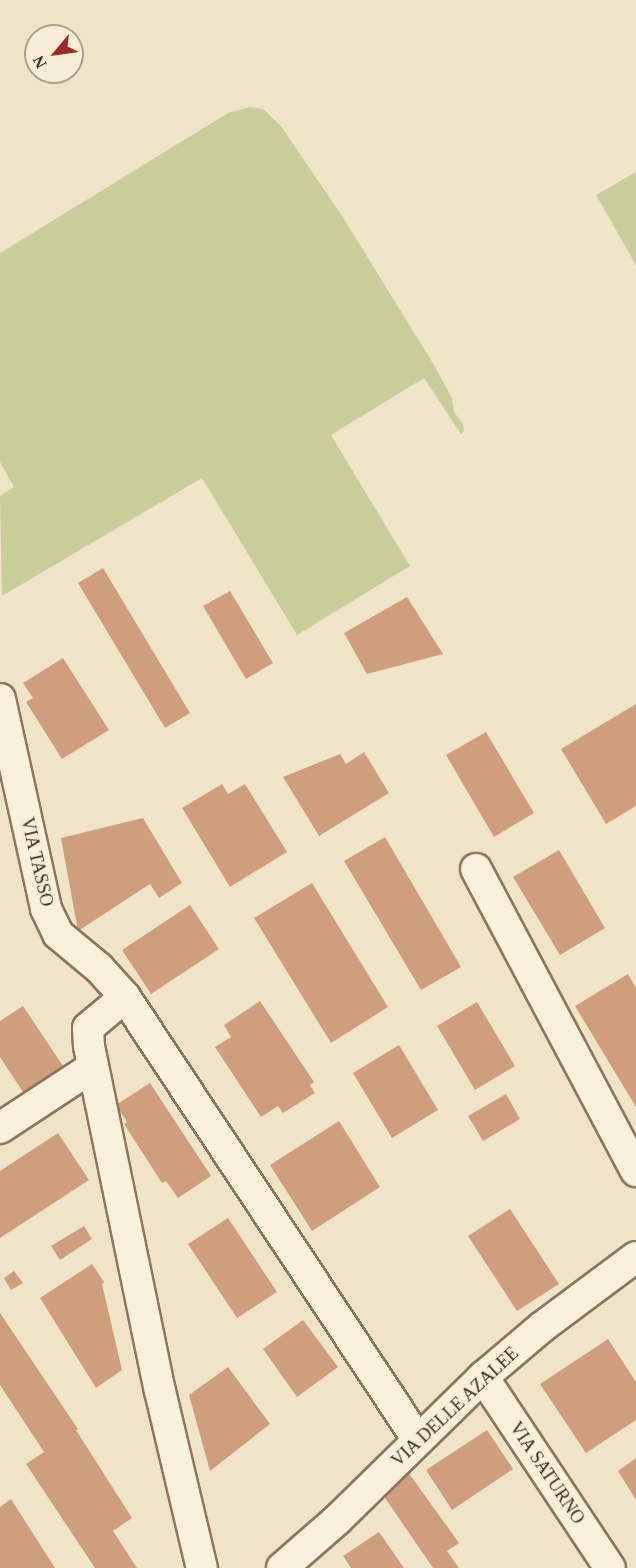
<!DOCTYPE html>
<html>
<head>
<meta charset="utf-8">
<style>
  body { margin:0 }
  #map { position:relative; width:636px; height:1568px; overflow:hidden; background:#f0e4c8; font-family:Georgia,serif }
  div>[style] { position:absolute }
  .green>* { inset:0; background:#c9cf9b }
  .building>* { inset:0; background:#cf9f7d }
  .roads { filter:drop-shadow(2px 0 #8d765c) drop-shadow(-2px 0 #8d765c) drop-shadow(0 2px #8d765c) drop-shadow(0 -2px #8d765c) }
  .minor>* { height:30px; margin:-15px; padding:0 15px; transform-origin:15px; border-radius:15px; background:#faf1dc }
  span { translate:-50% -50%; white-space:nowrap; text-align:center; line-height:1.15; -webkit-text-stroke:4.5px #f7eed8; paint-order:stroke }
  .street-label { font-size:18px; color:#3d2e20 }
  .north { position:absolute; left:24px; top:24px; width:60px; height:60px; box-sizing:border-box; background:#f7eed8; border:2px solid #ada18e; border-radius:50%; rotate:241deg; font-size:16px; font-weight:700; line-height:24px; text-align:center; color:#3d2e20 }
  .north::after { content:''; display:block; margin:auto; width:21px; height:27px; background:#9e2a2b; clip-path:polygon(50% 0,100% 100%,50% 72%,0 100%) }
</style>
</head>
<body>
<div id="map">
  <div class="green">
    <div style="clip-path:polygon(250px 107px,263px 109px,281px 126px,344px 219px,434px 365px,452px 398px,454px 412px,463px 424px,464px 431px,461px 434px,424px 378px,331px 435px,410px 566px,297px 635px,202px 478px,2px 596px,0 496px,14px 487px,0 462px,0 253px,228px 113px)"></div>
    <div style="clip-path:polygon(636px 172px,636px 265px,596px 195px)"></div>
  </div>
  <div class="building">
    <div style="clip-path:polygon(103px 568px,190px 713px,165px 728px,78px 583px)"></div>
    <div style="clip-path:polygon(230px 591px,273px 663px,246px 679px,203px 606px)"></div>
    <div style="clip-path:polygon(407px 597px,443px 654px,367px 674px,344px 633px)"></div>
    <div style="clip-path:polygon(63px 658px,109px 730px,62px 759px,26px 702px,33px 698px,23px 683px)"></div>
    <div style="clip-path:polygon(636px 704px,636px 806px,606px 824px,561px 749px)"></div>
    <div style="clip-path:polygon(486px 732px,534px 813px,494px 837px,446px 755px)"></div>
    <div style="clip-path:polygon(364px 752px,389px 793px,319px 836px,283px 777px,340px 754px,346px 764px)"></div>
    <div style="clip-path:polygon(222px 784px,228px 794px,245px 784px,287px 852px,230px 887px,182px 808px)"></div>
    <div style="clip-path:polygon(143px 818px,182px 883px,159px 898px,150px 884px,78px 931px,61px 838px)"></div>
    <div style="clip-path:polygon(385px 837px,461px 967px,421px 990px,344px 861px)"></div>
    <div style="clip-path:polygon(559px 850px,605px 928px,560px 955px,513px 877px)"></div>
    <div style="clip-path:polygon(312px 883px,388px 1007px,331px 1043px,254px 918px)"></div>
    <div style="clip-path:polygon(190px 905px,219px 949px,151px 994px,122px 950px)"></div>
    <div style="clip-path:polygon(628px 974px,636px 988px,636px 1107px,575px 1006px)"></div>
    <div style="clip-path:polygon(260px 1001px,314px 1082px,310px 1085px,315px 1093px,283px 1113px,278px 1106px,261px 1117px,215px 1047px,231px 1037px,224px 1025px)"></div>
    <div style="clip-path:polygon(477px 1002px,515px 1066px,475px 1090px,437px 1026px)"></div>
    <div style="clip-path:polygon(23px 1006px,65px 1069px,25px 1095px,0 1057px,0 1021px)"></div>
    <div style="clip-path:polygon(399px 1045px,438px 1110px,392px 1138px,353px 1073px)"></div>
    <div style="clip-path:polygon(150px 1083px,211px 1176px,178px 1198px,166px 1181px,162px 1183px,124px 1124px,127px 1122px,116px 1105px)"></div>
    <div style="clip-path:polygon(506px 1094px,520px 1119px,483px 1141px,468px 1116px)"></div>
    <div style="clip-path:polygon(339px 1121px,380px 1187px,312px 1231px,270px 1165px)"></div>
    <div style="clip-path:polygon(58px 1133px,89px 1180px,0 1238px,0 1171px)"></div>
    <div style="clip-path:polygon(510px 1209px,559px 1284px,517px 1311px,468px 1236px)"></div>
    <div style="clip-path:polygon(228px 1218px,277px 1292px,237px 1318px,188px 1244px)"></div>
    <div style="clip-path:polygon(84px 1226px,92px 1239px,60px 1260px,51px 1246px)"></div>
    <div style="clip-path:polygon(92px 1264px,104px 1282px,102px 1284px,122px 1370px,96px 1388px,40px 1298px)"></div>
    <div style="clip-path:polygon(14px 1271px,23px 1283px,11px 1290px,4px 1278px)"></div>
    <div style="clip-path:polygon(0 1313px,78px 1429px,76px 1430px,132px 1518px,113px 1531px,137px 1568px,95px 1568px,26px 1464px,44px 1452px,0 1385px)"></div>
    <div style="clip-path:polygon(303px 1320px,338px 1367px,297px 1397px,263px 1349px)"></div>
    <div style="clip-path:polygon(608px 1339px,636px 1382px,636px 1420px,586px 1453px,540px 1384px)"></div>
    <div style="clip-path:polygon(228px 1367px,270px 1424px,210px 1471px,189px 1395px)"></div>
    <div style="clip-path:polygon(487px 1430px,513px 1469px,452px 1510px,426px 1470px)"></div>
    <div style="clip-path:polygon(636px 1458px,636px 1500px,618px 1471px)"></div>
    <div style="clip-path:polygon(408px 1472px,459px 1543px,447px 1551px,459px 1568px,433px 1568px,385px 1498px)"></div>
    <div style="clip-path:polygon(11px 1499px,55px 1568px,0 1568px,0 1507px)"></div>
    <div style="clip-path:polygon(379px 1532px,404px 1568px,351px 1568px,343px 1556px)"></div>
  </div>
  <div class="roads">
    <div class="minor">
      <div style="left:0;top:699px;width:215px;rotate:77.6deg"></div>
      <div style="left:46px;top:909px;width:28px;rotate:64deg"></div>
      <div style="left:58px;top:934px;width:53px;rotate:39.7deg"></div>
      <div style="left:99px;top:968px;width:39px;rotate:48deg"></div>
      <div style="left:125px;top:997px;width:531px;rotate:56.52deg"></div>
      <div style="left:476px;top:869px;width:342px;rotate:62.1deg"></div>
      <div style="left:125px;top:997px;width:48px;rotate:140deg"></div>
      <div style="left:88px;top:1028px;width:18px;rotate:87deg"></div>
      <div style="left:89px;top:1046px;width:352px;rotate:78.4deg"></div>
      <div style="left:160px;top:1391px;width:182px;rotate:76.7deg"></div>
      <div style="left:0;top:1128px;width:111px;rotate:-33.3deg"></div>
      <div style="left:483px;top:1377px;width:229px;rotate:56.4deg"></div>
      <div style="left:282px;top:1568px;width:73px;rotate:-41.1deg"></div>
      <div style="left:337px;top:1520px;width:204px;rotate:-44.4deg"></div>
      <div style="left:483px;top:1377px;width:77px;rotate:-40.3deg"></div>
      <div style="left:542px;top:1327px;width:117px;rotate:-36.7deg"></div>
    </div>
  </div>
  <div class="street-label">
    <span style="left:37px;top:862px;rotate:77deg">VIA TASSO</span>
    <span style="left:455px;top:1407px;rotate:-43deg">VIA DELLE AZALEE</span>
    <span style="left:547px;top:1473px;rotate:56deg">VIA SATURNO</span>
  </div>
  <div class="north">N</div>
</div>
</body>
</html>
